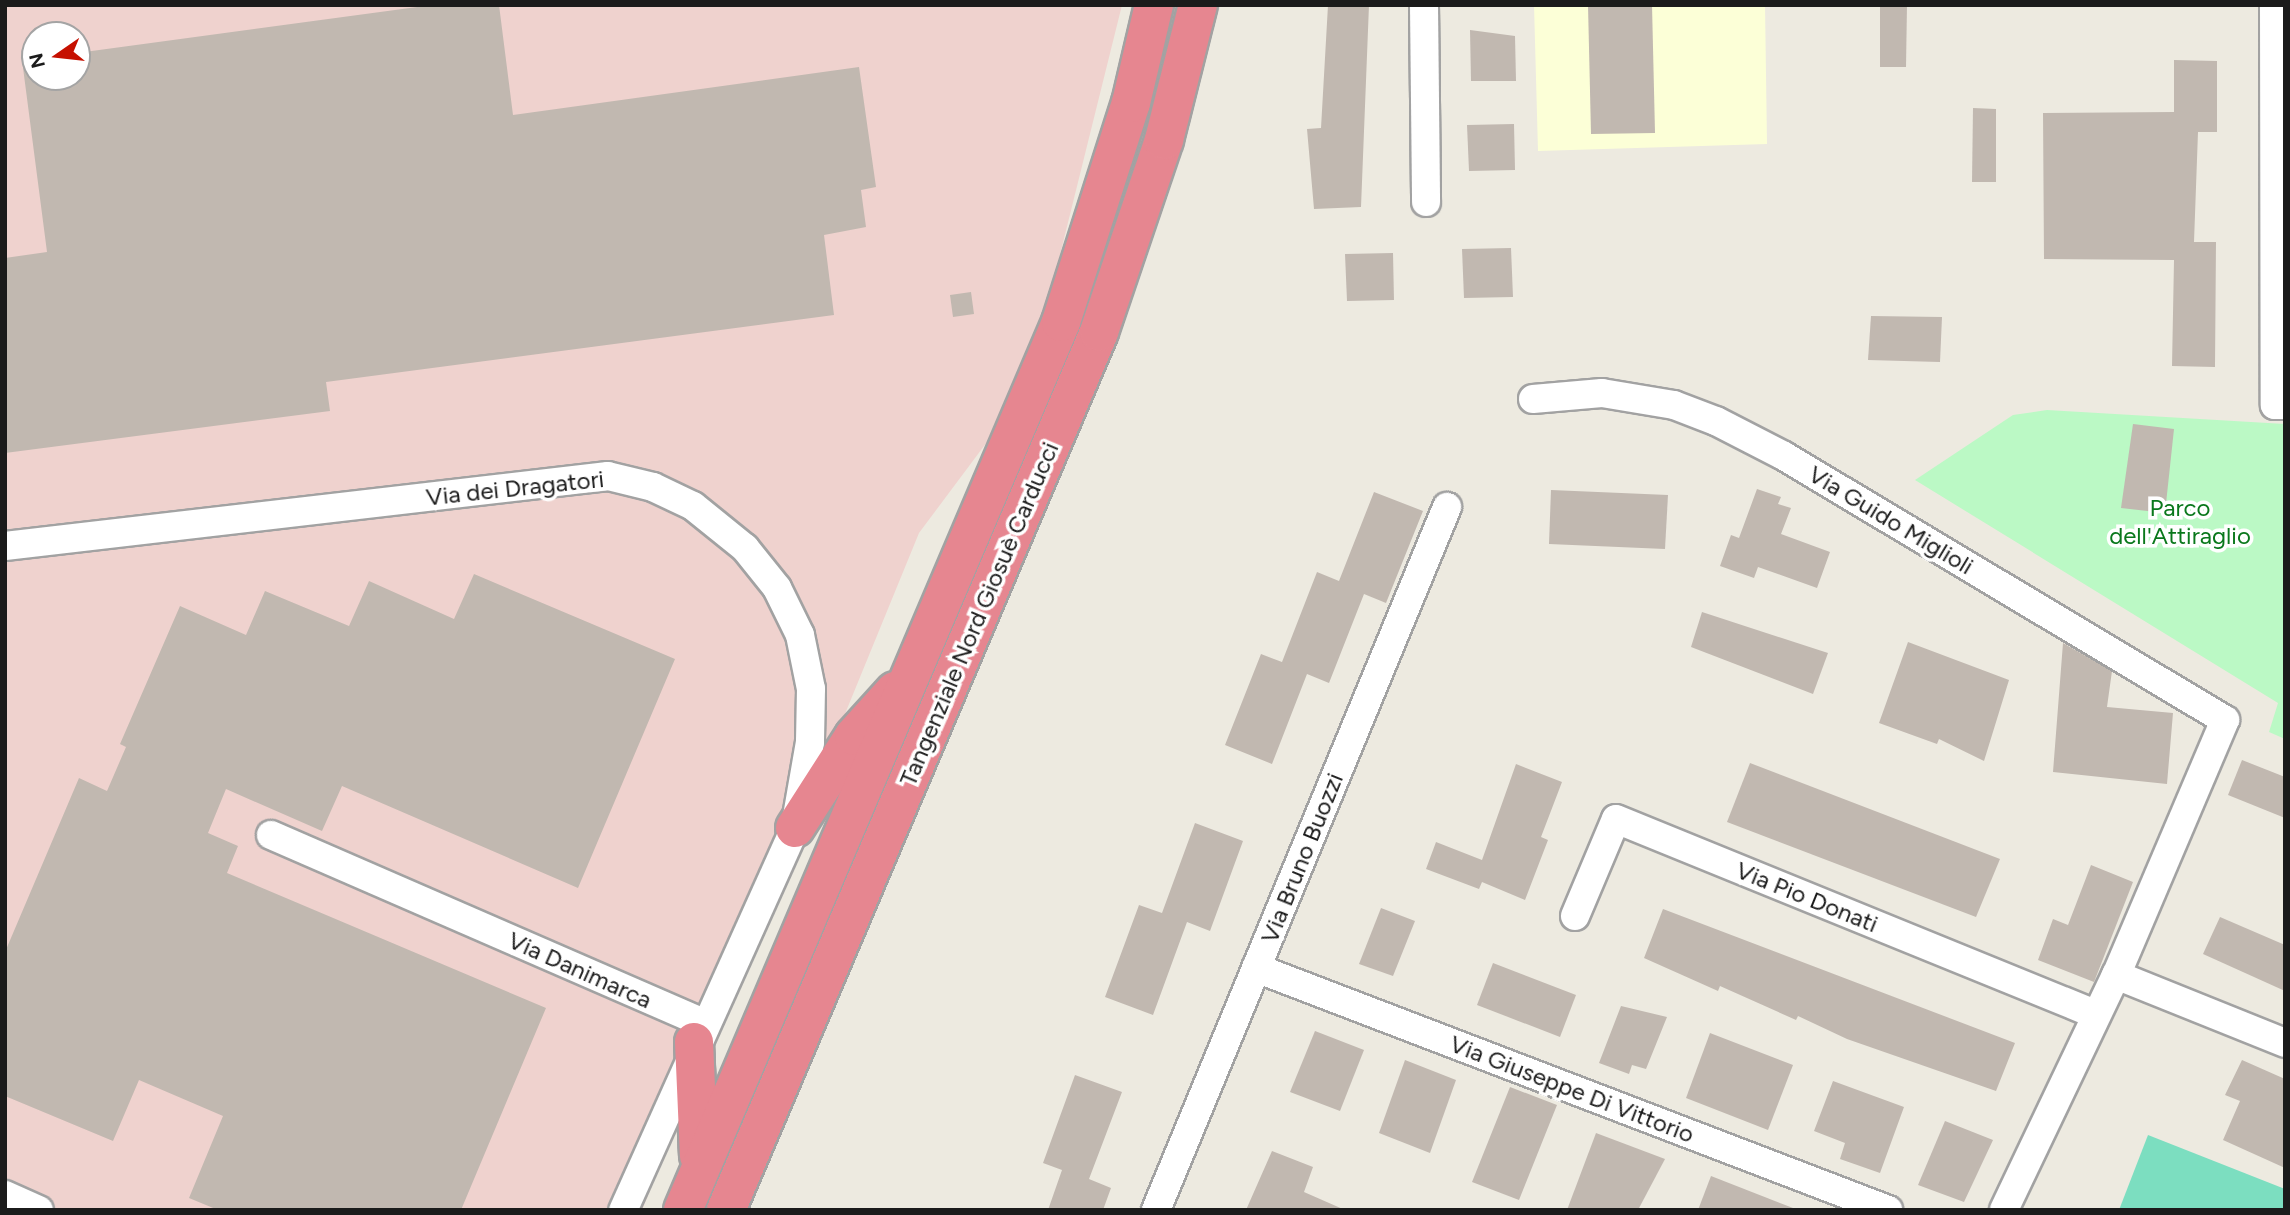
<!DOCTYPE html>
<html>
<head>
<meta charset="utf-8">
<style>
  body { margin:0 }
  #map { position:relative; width:2290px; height:1215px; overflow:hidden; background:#edeae0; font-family:Figtree,sans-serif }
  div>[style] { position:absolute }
  .commercial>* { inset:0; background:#efd2ce }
  .education>* { inset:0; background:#fcffd7 }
  .park>* { inset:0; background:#bbf9c5 }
  .pitch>* { inset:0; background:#7cdec0 }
  .building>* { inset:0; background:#c1b8b0 }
  .roads { filter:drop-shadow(2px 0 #a2a2a2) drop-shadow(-2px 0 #a2a2a2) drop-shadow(0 2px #a2a2a2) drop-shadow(0 -2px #a2a2a2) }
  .minor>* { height:28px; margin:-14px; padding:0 14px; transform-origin:14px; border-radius:14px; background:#fff }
  .highway>* { height:38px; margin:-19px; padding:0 19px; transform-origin:19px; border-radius:19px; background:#e68690 }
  span { translate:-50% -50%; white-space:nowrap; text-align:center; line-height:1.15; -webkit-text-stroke:7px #fff; paint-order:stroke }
  .street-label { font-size:24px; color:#1b1b1b }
  .park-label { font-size:24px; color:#0a781c }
  .frame { position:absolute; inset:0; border:7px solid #1b1b1b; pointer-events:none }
  .north { position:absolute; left:21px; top:21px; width:70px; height:70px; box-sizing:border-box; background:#fff; border:2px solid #a4a4a4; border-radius:50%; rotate:256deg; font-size:19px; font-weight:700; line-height:28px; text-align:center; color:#1b1b1b }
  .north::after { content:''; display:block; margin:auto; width:24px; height:32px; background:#c61000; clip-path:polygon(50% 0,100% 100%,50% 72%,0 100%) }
</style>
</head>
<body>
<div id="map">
  <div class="commercial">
    <div style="clip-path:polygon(evenodd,5px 5px,1122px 5px,1050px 295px,987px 442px,919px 533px,642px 1210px,5px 1210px,5px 5px,35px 35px,77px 35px,77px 77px,35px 77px,35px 35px)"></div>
  </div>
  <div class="education">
    <div style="clip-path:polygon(1534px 5px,1765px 5px,1767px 144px,1538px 151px)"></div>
  </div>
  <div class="park">
    <div style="clip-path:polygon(2047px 410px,2285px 424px,2285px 739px,2269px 732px,2278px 703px,1915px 480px,2013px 415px)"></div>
  </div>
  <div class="pitch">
    <div style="clip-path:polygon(2148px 1135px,2285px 1189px,2285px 1210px,2119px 1210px)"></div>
  </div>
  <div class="building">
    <div style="clip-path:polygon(432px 5px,499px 5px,513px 115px,859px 67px,876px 187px,861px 190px,866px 227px,824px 235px,834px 315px,326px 382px,330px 411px,5px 453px,5px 258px,47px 252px,22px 60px,35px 59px,35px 77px,77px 77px,77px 53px)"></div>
    <div style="clip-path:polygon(1328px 5px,1369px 5px,1361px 207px,1314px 209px,1307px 129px,1321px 128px)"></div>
    <div style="clip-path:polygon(1588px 5px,1652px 5px,1655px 133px,1591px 134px)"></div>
    <div style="clip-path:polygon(1880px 5px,1907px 5px,1906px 67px,1880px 67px)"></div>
    <div style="clip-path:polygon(1470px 30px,1515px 36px,1516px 81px,1471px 81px)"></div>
    <div style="clip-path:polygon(2174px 60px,2217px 61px,2217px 132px,2198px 132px,2194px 242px,2216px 242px,2215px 367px,2172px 366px,2174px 260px,2044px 259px,2043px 113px,2174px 112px)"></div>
    <div style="clip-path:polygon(1973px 108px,1996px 109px,1996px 182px,1972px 182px)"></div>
    <div style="clip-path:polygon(1514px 124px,1515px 170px,1469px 171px,1467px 125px)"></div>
    <div style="clip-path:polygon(1511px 248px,1513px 297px,1464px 298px,1462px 249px)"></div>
    <div style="clip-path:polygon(1393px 253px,1394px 300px,1347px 301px,1345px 254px)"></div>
    <div style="clip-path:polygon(971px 292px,974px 314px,953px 317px,950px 295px)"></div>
    <div style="clip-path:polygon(1871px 316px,1942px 317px,1940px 362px,1868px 360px)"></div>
    <div style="clip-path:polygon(2133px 424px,2174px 429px,2165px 513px,2121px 508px)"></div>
    <div style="clip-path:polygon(1757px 489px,1781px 497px,1778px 504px,1791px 508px,1781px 534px,1830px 552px,1817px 588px,1758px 567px,1754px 578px,1720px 566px,1731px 535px,1739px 538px)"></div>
    <div style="clip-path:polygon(1551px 490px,1668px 495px,1665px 549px,1549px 544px)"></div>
    <div style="clip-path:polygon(1374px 492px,1423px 511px,1386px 603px,1364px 594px,1329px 683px,1307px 674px,1272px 764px,1225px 745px,1261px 654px,1282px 662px,1317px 572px,1339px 581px)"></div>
    <div style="clip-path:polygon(474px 574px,675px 659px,578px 888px,342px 786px,322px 831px,226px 789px,208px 833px,238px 846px,227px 873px,546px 1008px,461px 1210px,218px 1210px,189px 1198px,223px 1116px,139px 1080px,113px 1141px,5px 1096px,5px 952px,79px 778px,107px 791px,126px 747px,120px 744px,180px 606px,246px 635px,265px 591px,349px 626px,369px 581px,454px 619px)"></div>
    <div style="clip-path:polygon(1702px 612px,1828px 653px,1813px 694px,1691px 647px)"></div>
    <div style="clip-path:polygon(1908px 642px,2009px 680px,1984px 761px,1939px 739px,1937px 744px,1879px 723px)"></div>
    <div style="clip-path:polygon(2063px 643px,2112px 671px,2107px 707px,2173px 713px,2167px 784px,2053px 772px)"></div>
    <div style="clip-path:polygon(2242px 760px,2285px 777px,2285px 818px,2228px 795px)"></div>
    <div style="clip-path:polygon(1750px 763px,2000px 859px,1976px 917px,1727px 822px)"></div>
    <div style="clip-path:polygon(1516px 764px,1562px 782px,1541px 837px,1548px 840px,1525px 900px,1482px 882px,1479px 889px,1426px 869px,1436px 842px,1482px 860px)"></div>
    <div style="clip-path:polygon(1195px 823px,1243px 841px,1210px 931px,1187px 922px,1153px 1015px,1105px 997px,1139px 905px,1162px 913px)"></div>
    <div style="clip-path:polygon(2091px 865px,2133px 882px,2094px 982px,2038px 960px,2053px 919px,2068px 925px)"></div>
    <div style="clip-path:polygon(1381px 908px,1415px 921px,1393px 976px,1359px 964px)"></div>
    <div style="clip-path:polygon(1663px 909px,2015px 1043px,1996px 1091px,1847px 1039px,1798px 1016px,1796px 1020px,1720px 986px,1718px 991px,1644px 958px)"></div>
    <div style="clip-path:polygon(2220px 917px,2285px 945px,2285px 991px,2203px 954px)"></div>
    <div style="clip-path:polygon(1493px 963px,1576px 995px,1560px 1037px,1477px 1005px)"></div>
    <div style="clip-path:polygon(1621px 1006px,1667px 1017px,1646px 1069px,1632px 1065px,1629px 1074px,1599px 1063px)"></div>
    <div style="clip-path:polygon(1315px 1031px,1364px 1050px,1340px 1111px,1290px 1092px)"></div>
    <div style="clip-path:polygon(1710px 1033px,1793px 1065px,1768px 1130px,1686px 1098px)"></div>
    <div style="clip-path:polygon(1405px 1060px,1456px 1080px,1430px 1153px,1379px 1133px)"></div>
    <div style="clip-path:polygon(2242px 1060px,2285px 1079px,2285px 1168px,2223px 1140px,2240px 1101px,2225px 1095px)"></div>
    <div style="clip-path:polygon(1075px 1075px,1122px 1092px,1089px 1179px,1111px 1188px,1103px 1210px,1048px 1210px,1062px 1170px,1043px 1163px)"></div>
    <div style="clip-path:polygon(1833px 1081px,1904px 1107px,1880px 1173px,1840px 1159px,1845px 1143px,1814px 1131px)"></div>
    <div style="clip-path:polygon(1510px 1087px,1557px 1105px,1519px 1200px,1472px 1182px)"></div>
    <div style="clip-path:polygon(1945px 1121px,1993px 1140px,1964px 1202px,1918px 1185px)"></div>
    <div style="clip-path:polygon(1596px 1133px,1665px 1159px,1638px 1210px,1567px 1210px)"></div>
    <div style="clip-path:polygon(1272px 1151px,1313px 1167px,1304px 1192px,1345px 1210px,1246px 1210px)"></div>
    <div style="clip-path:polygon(1711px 1176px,1793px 1208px,1793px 1210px,1698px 1210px)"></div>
  </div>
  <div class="roads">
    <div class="minor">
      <div style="left:1424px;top:5px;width:197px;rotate:89.4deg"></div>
      <div style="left:2274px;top:5px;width:400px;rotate:89.9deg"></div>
      <div style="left:2275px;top:405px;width:10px"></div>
      <div style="left:1533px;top:399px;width:69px;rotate:-5deg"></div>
      <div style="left:1602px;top:393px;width:73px;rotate:9.5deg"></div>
      <div style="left:1674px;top:405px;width:45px;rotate:20.9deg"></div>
      <div style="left:1716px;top:421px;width:76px;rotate:27.2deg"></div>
      <div style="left:1784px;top:456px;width:514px;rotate:30.91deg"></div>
      <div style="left:2225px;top:720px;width:277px;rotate:113.1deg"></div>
      <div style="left:2116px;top:975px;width:260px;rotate:115.5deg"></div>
      <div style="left:5px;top:546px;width:607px;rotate:-6.62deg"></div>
      <div style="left:608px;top:476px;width:46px;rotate:13.7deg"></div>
      <div style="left:653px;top:487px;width:44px;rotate:25.4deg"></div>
      <div style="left:693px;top:506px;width:67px;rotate:38.9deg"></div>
      <div style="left:745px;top:548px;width:51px;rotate:51.3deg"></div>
      <div style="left:777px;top:588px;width:52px;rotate:63.9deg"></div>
      <div style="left:800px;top:635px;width:55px;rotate:78.5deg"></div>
      <div style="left:811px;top:689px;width:53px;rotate:91.1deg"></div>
      <div style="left:810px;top:742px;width:87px;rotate:99.9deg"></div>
      <div style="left:795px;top:828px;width:419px;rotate:114.2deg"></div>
      <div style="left:271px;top:835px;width:471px;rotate:23.5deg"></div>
      <div style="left:1575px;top:916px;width:105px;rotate:-67.1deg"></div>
      <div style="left:1616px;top:819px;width:517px;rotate:22.15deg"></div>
      <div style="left:1256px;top:968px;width:677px;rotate:20.95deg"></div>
      <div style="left:2116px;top:975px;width:182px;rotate:21.9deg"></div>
      <div style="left:5px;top:1195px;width:37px;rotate:24deg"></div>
      <div style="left:1156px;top:1210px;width:761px;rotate:-67.51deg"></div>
    </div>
    <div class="highway">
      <div style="left:795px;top:828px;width:109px;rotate:-57.3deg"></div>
      <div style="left:854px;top:736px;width:61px;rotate:-47.7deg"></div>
      <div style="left:694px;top:1042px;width:114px;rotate:87.5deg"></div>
      <div style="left:683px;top:1210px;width:965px;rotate:-66.94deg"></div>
      <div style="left:1061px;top:322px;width:230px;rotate:-72.3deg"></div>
      <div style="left:1131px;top:103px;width:101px;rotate:-76.8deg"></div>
      <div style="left:726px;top:1210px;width:954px;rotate:-66.98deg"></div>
      <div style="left:1099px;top:332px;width:203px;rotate:-71.3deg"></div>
      <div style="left:1164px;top:140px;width:139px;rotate:-75.9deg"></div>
    </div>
  </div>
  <div class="street-label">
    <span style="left:515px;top:488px;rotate:-6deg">Via dei Dragatori</span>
    <span style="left:1891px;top:520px;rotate:31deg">Via Guido Miglioli</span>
    <span style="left:979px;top:614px;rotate:-67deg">Tangenziale Nord Giosuè Carducci</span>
    <span style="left:1302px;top:858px;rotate:-68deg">Via Bruno Buozzi</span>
    <span style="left:1807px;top:897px;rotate:22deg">Via Pio Donati</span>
    <span style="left:580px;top:970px;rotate:24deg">Via Danimarca</span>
    <span style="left:1572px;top:1089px;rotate:21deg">Via Giuseppe Di Vittorio</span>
  </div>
  <div class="park-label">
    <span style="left:2180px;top:522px">Parco<br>dell'Attiraglio</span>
  </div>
  <div class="frame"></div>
  <div class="north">N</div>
</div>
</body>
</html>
